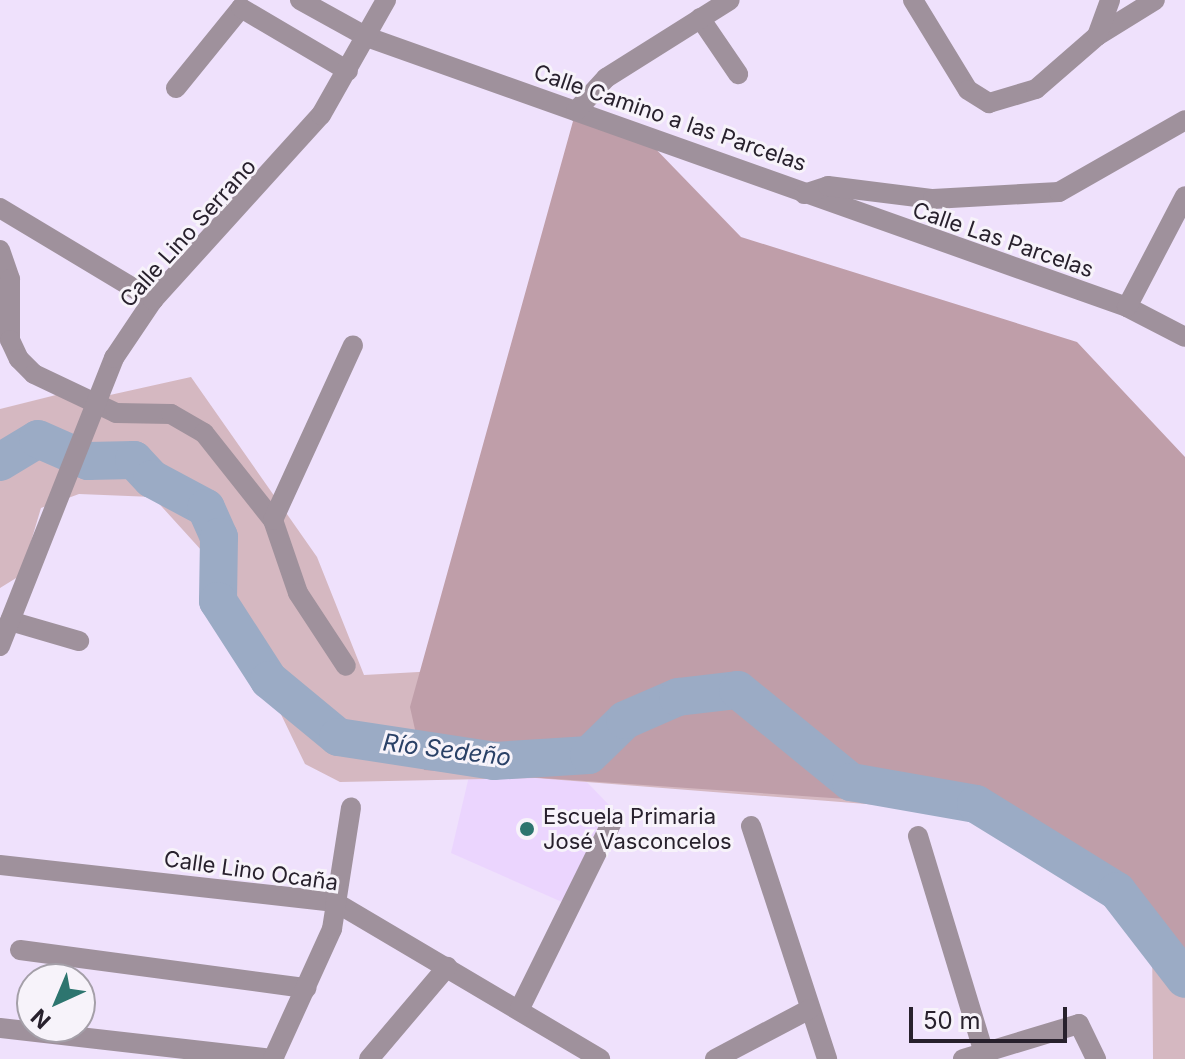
<!DOCTYPE html>
<html>
<head>
<meta charset="utf-8">
<style>
  body { margin:0 }
  #map { position:relative; width:1185px; height:1059px; overflow:hidden; background:#efe1fc; font-family:Inter,sans-serif }
  div>[style] { position:absolute }
  .built>* { inset:0; background:#ebd5fe }
  .green>* { inset:0; background:#d5b8c1 }
  .forest>* { inset:0; background:#bf9ea9 }
  .river>* { height:38px; margin:-19px; padding:0 19px; transform-origin:19px; border-radius:19px; background:#9babc5 }
  .minor>* { height:20px; margin:-10px; padding:0 10px; transform-origin:10px; border-radius:10px; background:#9f919c }
  .dots>* { width:22px; height:22px; translate:-50% -50%; box-sizing:border-box; border:4px solid #f7f3fa; border-radius:50% }
  span { translate:-50% -50%; white-space:nowrap; text-align:center; line-height:1.15; -webkit-text-stroke:6px #f7f3fa; paint-order:stroke }
  .street-label { font-size:22px; color:#28212d }
  .poi-label { font-size:22px; color:#28212d }
  .left { translate:0 -50%; text-align:left }
  .water-label { font-size:24px; color:#2a4167; font-style:italic }
  .north { position:absolute; left:16px; top:963px; width:80px; height:80px; box-sizing:border-box; background:#f7f3fa; border:2px solid #a49fa8; border-radius:50%; rotate:224deg; font-size:22px; font-weight:700; line-height:32px; text-align:center; color:#28212d }
  .north::after { content:''; display:block; margin:auto; width:28px; height:36px; background:#2d756f; clip-path:polygon(50% 0,100% 100%,50% 72%,0 100%) }
  .scale { position:absolute; left:909px; top:1007px; width:158px; height:36px; box-sizing:border-box; border:4px solid #28212d; border-top:0; padding-left:10px; font-size:24px; line-height:28px; white-space:nowrap; color:#28212d; -webkit-text-stroke:6px #f7f3fa; paint-order:stroke }
</style>
</head>
<body>
<div id="map">
  <div class="built">
    <div style="clip-path:polygon(470px 772px,580px 775px,609px 805px,562px 902px,451px 853px)"></div>
  </div>
  <div class="green">
    <div style="clip-path:polygon(191px 377px,317px 557px,364px 675px,473px 669px,1185px 819px,1185px 1059px,1153px 1059px,1152px 929px,1130px 902px,1066px 856px,967px 812px,536px 778px,340px 782px,305px 764px,202px 551px,153px 497px,79px 494px,41px 508px,21px 575px,0 588px,0 409px,80px 389px,110px 395px)"></div>
  </div>
  <div class="forest">
    <div style="clip-path:polygon(575px 114px,648px 141px,741px 237px,1077px 342px,1185px 457px,1185px 968px,1161px 924px,994px 809px,424px 770px,410px 707px)"></div>
  </div>
  <div class="river">
    <div style="left:0;top:462px;width:44px;rotate:-31.2deg"></div>
    <div style="left:38px;top:439px;width:55px;rotate:23.7deg"></div>
    <div style="left:88px;top:461px;width:46px;rotate:-1.2deg"></div>
    <div style="left:134px;top:460px;width:26px;rotate:47deg"></div>
    <div style="left:152px;top:479px;width:61px;rotate:28.2deg"></div>
    <div style="left:206px;top:508px;width:32px;rotate:66deg"></div>
    <div style="left:219px;top:537px;width:64px;rotate:90.9deg"></div>
    <div style="left:218px;top:601px;width:94px;rotate:57.2deg"></div>
    <div style="left:269px;top:680px;width:89px;rotate:39.6deg"></div>
    <div style="left:338px;top:737px;width:158px;rotate:8.7deg"></div>
    <div style="left:494px;top:761px;width:95px;rotate:-3.6deg"></div>
    <div style="left:589px;top:755px;width:50px;rotate:-44.2deg"></div>
    <div style="left:625px;top:720px;width:58px;rotate:-23.5deg"></div>
    <div style="left:678px;top:697px;width:60px;rotate:-6.7deg"></div>
    <div style="left:738px;top:690px;width:146px;rotate:39.2deg"></div>
    <div style="left:851px;top:782px;width:127px;rotate:10deg"></div>
    <div style="left:976px;top:804px;width:166px;rotate:31.7deg"></div>
    <div style="left:1117px;top:891px;width:111px;rotate:52.3deg"></div>
  </div>
  <div class="minor">
    <div style="left:300px;top:0;width:77px;rotate:28.9deg"></div>
    <div style="left:367px;top:37px;width:807px;rotate:19.56deg"></div>
    <div style="left:1127px;top:307px;width:65px;rotate:27.3deg"></div>
    <div style="left:913px;top:0;width:105px;rotate:58.6deg"></div>
    <div style="left:968px;top:90px;width:25px;rotate:32deg"></div>
    <div style="left:989px;top:103px;width:49px;rotate:-16.6deg"></div>
    <div style="left:1036px;top:89px;width:81px;rotate:-41deg"></div>
    <div style="left:1097px;top:36px;width:68px;rotate:-31.8deg"></div>
    <div style="left:700px;top:18px;width:68px;rotate:55.8deg"></div>
    <div style="left:1097px;top:36px;width:38px;rotate:-70deg"></div>
    <div style="left:176px;top:88px;width:103px;rotate:-50.9deg"></div>
    <div style="left:241px;top:8px;width:124px;rotate:30.5deg"></div>
    <div style="left:576px;top:111px;width:45px;rotate:-47.7deg"></div>
    <div style="left:606px;top:78px;width:146px;rotate:-32.2deg"></div>
    <div style="left:804px;top:194px;width:25px;rotate:-18deg"></div>
    <div style="left:828px;top:186px;width:106px;rotate:7.1deg"></div>
    <div style="left:933px;top:199px;width:126px;rotate:-3.2deg"></div>
    <div style="left:1059px;top:192px;width:145px;rotate:-29.7deg"></div>
    <div style="left:0;top:208px;width:179px;rotate:31deg"></div>
    <div style="left:0;top:250px;width:31px;rotate:71deg"></div>
    <div style="left:10px;top:279px;width:61px;rotate:90deg"></div>
    <div style="left:10px;top:340px;width:21px;rotate:65deg"></div>
    <div style="left:19px;top:359px;width:21px;rotate:45deg"></div>
    <div style="left:34px;top:374px;width:91px;rotate:25.4deg"></div>
    <div style="left:116px;top:413px;width:55px;rotate:1deg"></div>
    <div style="left:171px;top:414px;width:38px;rotate:30deg"></div>
    <div style="left:204px;top:433px;width:111px;rotate:51.6deg"></div>
    <div style="left:273px;top:520px;width:77px;rotate:71.1deg"></div>
    <div style="left:298px;top:593px;width:87px;rotate:56.7deg"></div>
    <div style="left:1127px;top:307px;width:125px;rotate:-62.4deg"></div>
    <div style="left:273px;top:520px;width:192px;rotate:-65.4deg"></div>
    <div style="left:10px;top:621px;width:72px;rotate:16.2deg"></div>
    <div style="left:0;top:646px;width:310px;rotate:-68.4deg"></div>
    <div style="left:114px;top:358px;width:70px;rotate:-56.1deg"></div>
    <div style="left:153px;top:300px;width:250px;rotate:-47.8deg"></div>
    <div style="left:321px;top:115px;width:132px;rotate:-60.5deg"></div>
    <div style="left:751px;top:826px;width:245px;rotate:71.9deg"></div>
    <div style="left:918px;top:836px;width:227px;rotate:73.1deg"></div>
    <div style="left:0;top:865px;width:337px;rotate:6.3deg"></div>
    <div style="left:335px;top:902px;width:308px;rotate:30.6deg"></div>
    <div style="left:20px;top:950px;width:289px;rotate:7.6deg"></div>
    <div style="left:520px;top:1008px;width:210px;rotate:-63.7deg"></div>
    <div style="left:0;top:1028px;width:276px;rotate:6.5deg"></div>
    <div style="left:273px;top:1059px;width:143px;rotate:-65.6deg"></div>
    <div style="left:332px;top:929px;width:123px;rotate:-81.1deg"></div>
    <div style="left:369px;top:1059px;width:121px;rotate:-49.7deg"></div>
    <div style="left:715px;top:1059px;width:107px;rotate:-27.8deg"></div>
    <div style="left:963px;top:1059px;width:121px;rotate:-16.8deg"></div>
    <div style="left:1079px;top:1024px;width:39px;rotate:64deg"></div>
  </div>
  <div class="dots">
    <div style="left:527px;top:829px;background:#2d756f"></div>
  </div>
  <div class="street-label">
    <span style="left:670px;top:118px;rotate:19deg">Calle Camino a las Parcelas</span>
    <span style="left:188px;top:233px;rotate:-48deg">Calle Lino Serrano</span>
    <span style="left:1003px;top:240px;rotate:19deg">Calle Las Parcelas</span>
    <span style="left:251px;top:871px;rotate:8deg">Calle Lino Ocaña</span>
  </div>
  <div class="poi-label">
    <span class="left" style="left:543px;top:829px">Escuela Primaria<br>José Vasconcelos</span>
  </div>
  <div class="water-label">
    <span style="left:447px;top:750px;rotate:7deg">Río Sedeño</span>
  </div>
  <div class="north">N</div>
  <div class="scale">50 m</div>
</div>
</body>
</html>
